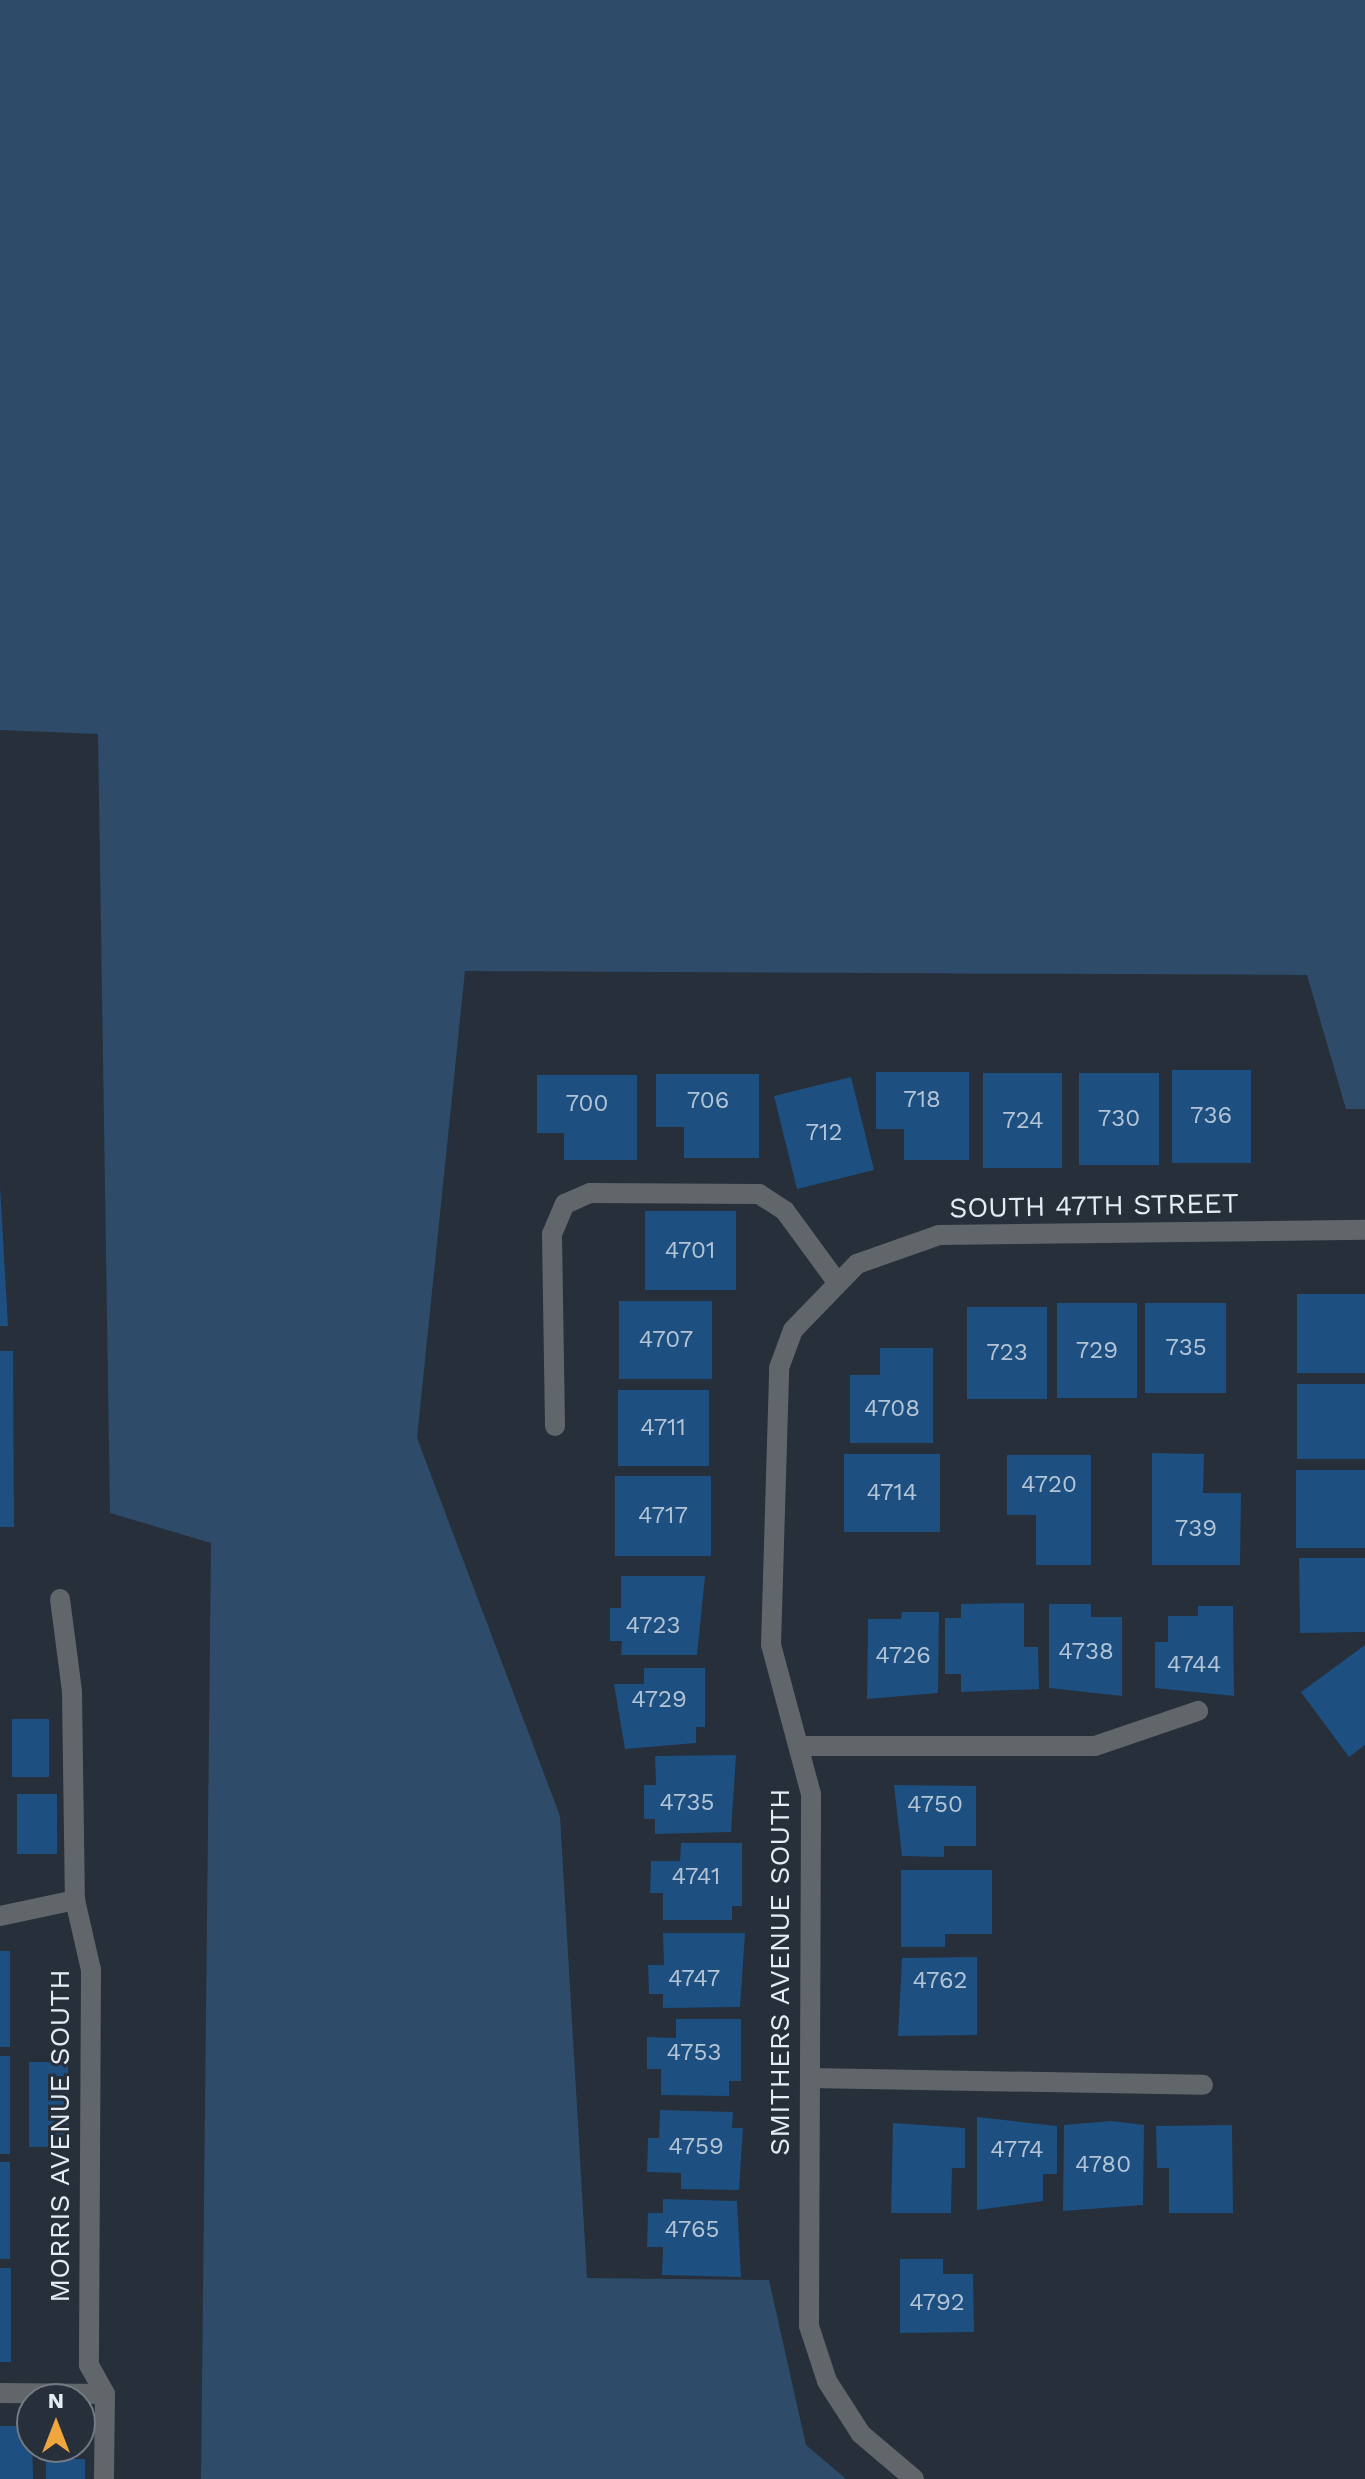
<!DOCTYPE html>
<html>
<head>
<meta charset="utf-8">
<style>
  body { margin:0 }
  #map { position:relative; width:1365px; height:2479px; overflow:hidden; background:#262f3a; font-family:"Work Sans",sans-serif }
  div>[style] { position:absolute }
  .green>* { inset:0; background:#2e4b69 }
  .building>* { inset:0; background:#1d4f80 }
  .minor>* { height:20px; margin:-10px; padding:0 10px; transform-origin:10px; border-radius:10px; background:#61666b }
  span { translate:-50% -50%; white-space:nowrap; text-align:center; line-height:1.15; -webkit-text-stroke:6px #262f3a; paint-order:stroke }
  .number-label { font-size:24px; color:#b2c4d6 }
  .number-label span { -webkit-text-stroke-width:0 }
  .street-label { font-size:28px; color:#e4ebf2 }
  .north { position:absolute; left:16px; top:2383px; width:80px; height:80px; box-sizing:border-box; background:#262f3a; border:2px solid #727a84; border-radius:50%; rotate:0deg; font-size:22px; font-weight:700; line-height:32px; text-align:center; color:#e4ebf2 }
  .north::after { content:''; display:block; margin:auto; width:28px; height:36px; background:#f0a63f; clip-path:polygon(50% 0,100% 100%,50% 72%,0 100%) }
</style>
</head>
<body>
<div id="map">
  <div class="green">
    <div style="clip-path:polygon(0 0,1365px 0,1365px 1109px,1346px 1109px,1307px 975px,465px 971px,417px 1438px,560px 1816px,587px 2278px,769px 2280px,806px 2445px,846px 2479px,201px 2479px,211px 1543px,110px 1513px,98px 734px,0 730px)"></div>
  </div>
  <div class="building">
    <div style="clip-path:polygon(1172px 1070px,1251px 1070px,1251px 1163px,1172px 1163px)"></div>
    <div style="clip-path:polygon(876px 1072px,969px 1072px,969px 1160px,904px 1160px,904px 1129px,876px 1129px)"></div>
    <div style="clip-path:polygon(983px 1073px,1062px 1073px,1062px 1168px,983px 1168px)"></div>
    <div style="clip-path:polygon(1079px 1073px,1159px 1073px,1159px 1165px,1079px 1165px)"></div>
    <div style="clip-path:polygon(656px 1074px,759px 1074px,759px 1158px,684px 1158px,684px 1127px,656px 1127px)"></div>
    <div style="clip-path:polygon(537px 1075px,637px 1075px,637px 1160px,564px 1160px,564px 1133px,537px 1133px)"></div>
    <div style="clip-path:polygon(851px 1077px,874px 1170px,797px 1189px,774px 1096px)"></div>
    <div style="clip-path:polygon(0 1186px,8px 1326px,0 1326px)"></div>
    <div style="clip-path:polygon(645px 1211px,736px 1211px,736px 1290px,645px 1290px)"></div>
    <div style="clip-path:polygon(1297px 1294px,1365px 1294px,1365px 1373px,1297px 1373px)"></div>
    <div style="clip-path:polygon(619px 1301px,712px 1301px,712px 1379px,619px 1379px)"></div>
    <div style="clip-path:polygon(1057px 1303px,1137px 1303px,1137px 1398px,1057px 1398px)"></div>
    <div style="clip-path:polygon(1145px 1303px,1226px 1303px,1226px 1393px,1145px 1393px)"></div>
    <div style="clip-path:polygon(967px 1307px,1047px 1307px,1047px 1399px,967px 1399px)"></div>
    <div style="clip-path:polygon(880px 1348px,933px 1348px,933px 1443px,850px 1443px,850px 1375px,880px 1375px)"></div>
    <div style="clip-path:polygon(0 1351px,13px 1351px,14px 1527px,0 1527px)"></div>
    <div style="clip-path:polygon(1297px 1384px,1365px 1384px,1365px 1459px,1297px 1459px)"></div>
    <div style="clip-path:polygon(618px 1390px,709px 1390px,709px 1466px,618px 1466px)"></div>
    <div style="clip-path:polygon(1152px 1453px,1204px 1454px,1203px 1493px,1241px 1493px,1240px 1565px,1152px 1565px)"></div>
    <div style="clip-path:polygon(844px 1454px,940px 1454px,940px 1532px,844px 1532px)"></div>
    <div style="clip-path:polygon(1007px 1455px,1091px 1455px,1091px 1565px,1036px 1565px,1036px 1515px,1007px 1515px)"></div>
    <div style="clip-path:polygon(1296px 1470px,1365px 1470px,1365px 1548px,1296px 1548px)"></div>
    <div style="clip-path:polygon(615px 1476px,711px 1476px,711px 1556px,615px 1556px)"></div>
    <div style="clip-path:polygon(1299px 1558px,1365px 1558px,1365px 1632px,1300px 1633px)"></div>
    <div style="clip-path:polygon(621px 1576px,705px 1576px,697px 1655px,621px 1655px,622px 1641px,610px 1641px,610px 1608px,621px 1608px)"></div>
    <div style="clip-path:polygon(1024px 1603px,1024px 1647px,1038px 1647px,1039px 1689px,961px 1692px,961px 1674px,945px 1674px,945px 1618px,961px 1618px,961px 1604px)"></div>
    <div style="clip-path:polygon(1049px 1604px,1091px 1604px,1091px 1617px,1122px 1617px,1122px 1696px,1049px 1688px)"></div>
    <div style="clip-path:polygon(1198px 1606px,1233px 1606px,1234px 1696px,1155px 1688px,1155px 1642px,1168px 1642px,1168px 1616px,1198px 1616px)"></div>
    <div style="clip-path:polygon(902px 1612px,939px 1612px,938px 1693px,867px 1699px,868px 1619px,901px 1619px)"></div>
    <div style="clip-path:polygon(1365px 1645px,1365px 1745px,1349px 1757px,1301px 1692px)"></div>
    <div style="clip-path:polygon(644px 1668px,705px 1668px,705px 1727px,696px 1727px,696px 1743px,625px 1749px,614px 1684px,644px 1684px)"></div>
    <div style="clip-path:polygon(12px 1719px,49px 1719px,49px 1777px,12px 1777px)"></div>
    <div style="clip-path:polygon(736px 1755px,731px 1832px,655px 1834px,655px 1819px,644px 1819px,644px 1785px,656px 1785px,655px 1756px)"></div>
    <div style="clip-path:polygon(894px 1785px,976px 1786px,976px 1846px,944px 1846px,944px 1857px,902px 1856px)"></div>
    <div style="clip-path:polygon(17px 1794px,57px 1794px,57px 1854px,17px 1854px)"></div>
    <div style="clip-path:polygon(681px 1843px,742px 1843px,742px 1906px,732px 1906px,732px 1920px,663px 1920px,663px 1893px,650px 1893px,651px 1861px,680px 1861px)"></div>
    <div style="clip-path:polygon(901px 1870px,992px 1870px,992px 1934px,945px 1934px,945px 1947px,901px 1947px)"></div>
    <div style="clip-path:polygon(663px 1933px,745px 1933px,740px 2007px,663px 2008px,663px 1994px,649px 1994px,648px 1965px,664px 1965px)"></div>
    <div style="clip-path:polygon(0 1951px,10px 1951px,10px 2047px,0 2047px)"></div>
    <div style="clip-path:polygon(977px 1957px,977px 2035px,898px 2036px,902px 1958px)"></div>
    <div style="clip-path:polygon(676px 2019px,741px 2019px,741px 2081px,729px 2081px,729px 2096px,661px 2095px,661px 2069px,647px 2069px,647px 2037px,676px 2038px)"></div>
    <div style="clip-path:polygon(0 2056px,10px 2056px,10px 2154px,0 2154px)"></div>
    <div style="clip-path:polygon(29px 2062px,68px 2062px,68px 2147px,29px 2147px)"></div>
    <div style="clip-path:polygon(660px 2110px,733px 2112px,732px 2128px,743px 2128px,739px 2190px,681px 2189px,681px 2173px,647px 2172px,648px 2138px,659px 2138px)"></div>
    <div style="clip-path:polygon(977px 2117px,1057px 2126px,1057px 2174px,1043px 2174px,1043px 2201px,977px 2210px)"></div>
    <div style="clip-path:polygon(1111px 2121px,1144px 2125px,1143px 2205px,1063px 2211px,1064px 2125px)"></div>
    <div style="clip-path:polygon(893px 2123px,965px 2128px,965px 2168px,952px 2168px,951px 2213px,891px 2213px)"></div>
    <div style="clip-path:polygon(1232px 2125px,1233px 2213px,1169px 2213px,1169px 2168px,1157px 2168px,1156px 2126px)"></div>
    <div style="clip-path:polygon(0 2162px,10px 2162px,10px 2259px,0 2259px)"></div>
    <div style="clip-path:polygon(663px 2199px,737px 2201px,741px 2277px,662px 2275px,663px 2247px,647px 2247px,648px 2213px,663px 2213px)"></div>
    <div style="clip-path:polygon(900px 2259px,943px 2259px,943px 2274px,973px 2274px,974px 2332px,900px 2333px)"></div>
    <div style="clip-path:polygon(0 2268px,11px 2268px,11px 2362px,0 2362px)"></div>
    <div style="clip-path:polygon(0 2426px,32px 2426px,33px 2479px,0 2479px)"></div>
    <div style="clip-path:polygon(46px 2459px,85px 2459px,85px 2479px,46px 2479px)"></div>
  </div>
  <div class="minor">
    <div style="left:555px;top:1426px;width:192px;rotate:-90.9deg"></div>
    <div style="left:552px;top:1234px;width:33px;rotate:-67deg"></div>
    <div style="left:565px;top:1204px;width:27px;rotate:-24deg"></div>
    <div style="left:590px;top:1193px;width:169px;rotate:0.3deg"></div>
    <div style="left:759px;top:1194px;width:31px;rotate:33deg"></div>
    <div style="left:785px;top:1211px;width:88px;rotate:53.8deg"></div>
    <div style="left:60px;top:1599px;width:94px;rotate:82.6deg"></div>
    <div style="left:72px;top:1692px;width:208px;rotate:89.2deg"></div>
    <div style="left:75px;top:1900px;width:72px;rotate:77.1deg"></div>
    <div style="left:91px;top:1970px;width:395px;rotate:90.3deg"></div>
    <div style="left:89px;top:2365px;width:33px;rotate:61deg"></div>
    <div style="left:105px;top:2394px;width:85px;rotate:90.7deg"></div>
    <div style="left:800px;top:1746px;width:295px"></div>
    <div style="left:1095px;top:1746px;width:109px;rotate:-18.8deg"></div>
    <div style="left:0;top:1916px;width:77px;rotate:-12deg"></div>
    <div style="left:810px;top:2078px;width:393px;rotate:1deg"></div>
    <div style="left:0;top:2393px;width:105px;rotate:0.5deg"></div>
    <div style="left:914px;top:2479px;width:70px;rotate:-139.7deg"></div>
    <div style="left:861px;top:2434px;width:63px;rotate:-122.7deg"></div>
    <div style="left:827px;top:2381px;width:58px;rotate:-108.1deg"></div>
    <div style="left:809px;top:2326px;width:532px;rotate:-89.78deg"></div>
    <div style="left:811px;top:1794px;width:154px;rotate:-105deg"></div>
    <div style="left:771px;top:1645px;width:277px;rotate:-88.3deg"></div>
    <div style="left:779px;top:1368px;width:40px;rotate:-69.8deg"></div>
    <div style="left:793px;top:1330px;width:92px;rotate:-45.9deg"></div>
    <div style="left:857px;top:1264px;width:87px;rotate:-19.5deg"></div>
    <div style="left:939px;top:1235px;width:426px;rotate:-0.7deg"></div>
  </div>
  <div class="number-label">
    <span style="left:922px;top:1100px">718</span>
    <span style="left:708px;top:1101px">706</span>
    <span style="left:587px;top:1104px">700</span>
    <span style="left:1211px;top:1116px">736</span>
    <span style="left:1119px;top:1119px">730</span>
    <span style="left:1023px;top:1121px">724</span>
    <span style="left:824px;top:1133px">712</span>
    <span style="left:690px;top:1251px">4701</span>
    <span style="left:666px;top:1340px">4707</span>
    <span style="left:1186px;top:1348px">735</span>
    <span style="left:1097px;top:1351px">729</span>
    <span style="left:1007px;top:1353px">723</span>
    <span style="left:892px;top:1409px">4708</span>
    <span style="left:663px;top:1428px">4711</span>
    <span style="left:1049px;top:1485px">4720</span>
    <span style="left:892px;top:1493px">4714</span>
    <span style="left:663px;top:1516px">4717</span>
    <span style="left:1196px;top:1529px">739</span>
    <span style="left:653px;top:1626px">4723</span>
    <span style="left:1086px;top:1652px">4738</span>
    <span style="left:903px;top:1656px">4726</span>
    <span style="left:1194px;top:1665px">4744</span>
    <span style="left:659px;top:1700px">4729</span>
    <span style="left:687px;top:1803px">4735</span>
    <span style="left:935px;top:1805px">4750</span>
    <span style="left:696px;top:1877px">4741</span>
    <span style="left:694px;top:1979px">4747</span>
    <span style="left:940px;top:1981px">4762</span>
    <span style="left:694px;top:2053px">4753</span>
    <span style="left:696px;top:2147px">4759</span>
    <span style="left:1017px;top:2150px">4774</span>
    <span style="left:1103px;top:2165px">4780</span>
    <span style="left:692px;top:2230px">4765</span>
    <span style="left:937px;top:2303px">4792</span>
  </div>
  <div class="street-label">
    <span style="left:1094px;top:1206px;rotate:-1deg">SOUTH 47TH STREET</span>
    <span style="left:780px;top:1972px;rotate:-90deg">SMITHERS AVENUE SOUTH</span>
    <span style="left:60px;top:2136px;rotate:-90deg">MORRIS AVENUE SOUTH</span>
  </div>
  <div class="north">N</div>
</div>
</body>
</html>
